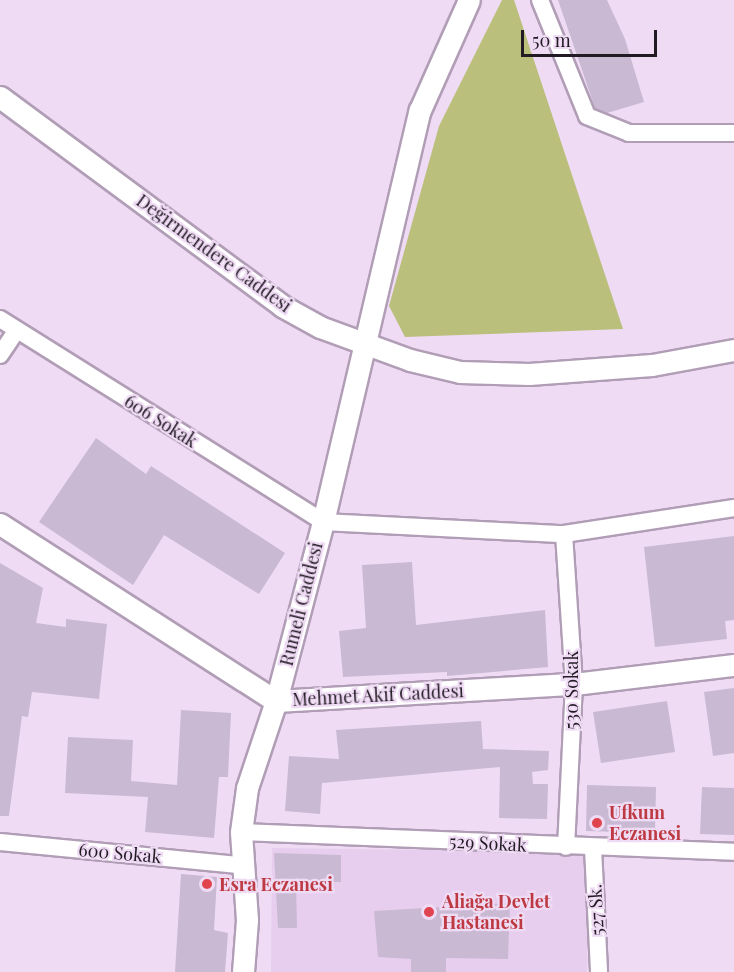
<!DOCTYPE html>
<html>
<head>
<meta charset="utf-8">
<style>
  body { margin:0 }
  #map { position:relative; width:734px; height:972px; overflow:hidden; background:#efdbf4; font-family:"Playfair Display",serif }
  div>[style] { position:absolute }
  .built>* { inset:0; background:#e7ceee }
  .green>* { inset:0; background:#babf7c }
  .building>* { inset:0; background:#c9b9d3 }
  .roads { filter:drop-shadow(2px 0 #b19eb6) drop-shadow(-2px 0 #b19eb6) drop-shadow(0 2px #b19eb6) drop-shadow(0 -2px #b19eb6) }
  .minor>* { height:16px; margin:-8px; padding:0 8px; transform-origin:8px; border-radius:8px; background:#fff }
  .tertiary>* { height:21px; margin:-10.5px; padding:0 10.5px; transform-origin:10.5px; border-radius:10.5px; background:#fff }
  .dots>* { width:16px; height:16px; translate:-50% -50%; box-sizing:border-box; border:3px solid #efdbf4; border-radius:50% }
  span { translate:-50% -50%; white-space:nowrap; text-align:center; line-height:1.15; -webkit-text-stroke:4.5px #efdbf4; paint-order:stroke }
  .street-label { font-size:18px; color:#221b24 }
  .health-label { font-size:18px; color:#be3a42; font-weight:700 }
  .left { translate:0 -50%; text-align:left }
  .scale { position:absolute; left:521px; top:30px; width:136px; height:27px; box-sizing:border-box; border:3px solid #221b24; border-top:0; padding-left:8px; font-size:18px; line-height:21px; white-space:nowrap; color:#221b24; -webkit-text-stroke:4px #efdbf4; paint-order:stroke }
</style>
</head>
<body>
<div id="map">
  <div class="built">
    <div style="clip-path:polygon(272px 848px,588px 852px,587px 972px,271px 972px)"></div>
  </div>
  <div class="green">
    <div style="clip-path:polygon(502px 0,514px 0,623px 329px,405px 337px,389px 306px,439px 126px)"></div>
  </div>
  <div class="building">
    <div style="clip-path:polygon(558px 0,607px 0,625px 39px,644px 102px,607px 113px,595px 108px)"></div>
    <div style="clip-path:polygon(96px 438px,146px 474px,151px 466px,285px 553px,259px 594px,164px 535px,133px 585px,39px 522px)"></div>
    <div style="clip-path:polygon(734px 536px,734px 620px,725px 621px,727px 639px,655px 647px,644px 547px)"></div>
    <div style="clip-path:polygon(412px 562px,416px 625px,545px 610px,548px 667px,447px 676px,447px 672px,343px 677px,339px 631px,366px 628px,362px 565px)"></div>
    <div style="clip-path:polygon(0 563px,43px 588px,36px 623px,66px 627px,66px 619px,107px 624px,99px 699px,32px 692px,28px 717px,22px 716px,9px 816px,0 816px)"></div>
    <div style="clip-path:polygon(734px 688px,734px 753px,713px 756px,704px 692px)"></div>
    <div style="clip-path:polygon(667px 701px,675px 752px,601px 763px,593px 712px)"></div>
    <div style="clip-path:polygon(181px 710px,231px 713px,228px 777px,219px 777px,214px 838px,145px 832px,148px 797px,65px 793px,68px 737px,133px 740px,131px 781px,177px 785px)"></div>
    <div style="clip-path:polygon(481px 721px,483px 749px,549px 751px,548px 770px,532px 772px,533px 784px,548px 784px,547px 819px,499px 818px,500px 767px,322px 783px,320px 814px,285px 811px,289px 756px,339px 759px,336px 730px)"></div>
    <div style="clip-path:polygon(587px 785px,656px 787px,655px 833px,586px 831px)"></div>
    <div style="clip-path:polygon(702px 787px,734px 788px,734px 835px,700px 834px)"></div>
    <div style="clip-path:polygon(274px 853px,341px 855px,341px 882px,296px 882px,297px 928px,278px 928px)"></div>
    <div style="clip-path:polygon(181px 874px,217px 877px,214px 930px,228px 933px,225px 972px,175px 972px)"></div>
    <div style="clip-path:polygon(510px 903px,508px 959px,446px 958px,446px 972px,411px 972px,411px 959px,378px 957px,374px 911px)"></div>
  </div>
  <div class="roads">
    <div class="minor">
      <div style="left:540px;top:0;width:125px;rotate:67.9deg"></div>
      <div style="left:587px;top:116px;width:45px;rotate:22deg"></div>
      <div style="left:629px;top:133px;width:105px"></div>
      <div style="left:0;top:319px;width:381px;rotate:32.1deg"></div>
      <div style="left:323px;top:522px;width:241px;rotate:2.9deg"></div>
      <div style="left:564px;top:534px;width:172px;rotate:-8.7deg"></div>
      <div style="left:0;top:355px;width:29px;rotate:-56deg"></div>
      <div style="left:564px;top:534px;width:150px;rotate:86.2deg"></div>
      <div style="left:574px;top:684px;width:163px;rotate:92.8deg"></div>
      <div style="left:241px;top:832px;width:493px;rotate:2.3deg"></div>
      <div style="left:0;top:842px;width:242px;rotate:5.5deg"></div>
      <div style="left:593px;top:848px;width:124px;rotate:87.2deg"></div>
    </div>
    <div class="tertiary">
      <div style="left:0;top:97px;width:351px;rotate:36.5deg"></div>
      <div style="left:282px;top:306px;width:43px;rotate:28.9deg"></div>
      <div style="left:320px;top:327px;width:96px;rotate:20.1deg"></div>
      <div style="left:410px;top:360px;width:51px;rotate:13.5deg"></div>
      <div style="left:460px;top:372px;width:69px;rotate:1.7deg"></div>
      <div style="left:529px;top:374px;width:123px;rotate:-4.2deg"></div>
      <div style="left:652px;top:365px;width:83px;rotate:-10.4deg"></div>
      <div style="left:0;top:524px;width:328px;rotate:32.7deg"></div>
      <div style="left:276px;top:701px;width:298px;rotate:-3.3deg"></div>
      <div style="left:574px;top:684px;width:161px;rotate:-6.8deg"></div>
      <div style="left:243px;top:972px;width:52px;rotate:-85.6deg"></div>
      <div style="left:247px;top:920px;width:88px;rotate:-93.9deg"></div>
      <div style="left:241px;top:832px;width:44px;rotate:-82.2deg"></div>
      <div style="left:247px;top:788px;width:92px;rotate:-71.6deg"></div>
      <div style="left:276px;top:701px;width:185px;rotate:-75.3deg"></div>
      <div style="left:323px;top:522px;width:423px;rotate:-76.8deg"></div>
      <div style="left:420px;top:110px;width:120px;rotate:-66deg"></div>
    </div>
  </div>
  <div class="dots">
    <div style="left:597px;top:823px;background:#e0444e"></div>
    <div style="left:207px;top:884px;background:#e0444e"></div>
    <div style="left:429px;top:912px;background:#e0444e"></div>
  </div>
  <div class="street-label">
    <span style="left:214px;top:253px;rotate:36deg">Değirmendere Caddesi</span>
    <span style="left:161px;top:421px;rotate:32deg">606 Sokak</span>
    <span style="left:301px;top:604px;rotate:-76deg">Rumeli Caddesi</span>
    <span style="left:571px;top:690px;rotate:-90deg">530 Sokak</span>
    <span style="left:378px;top:695px;rotate:-3deg">Mehmet Akif Caddesi</span>
    <span style="left:488px;top:843px;rotate:3deg">529 Sokak</span>
    <span style="left:120px;top:853px;rotate:5deg">600 Sokak</span>
    <span style="left:596px;top:910px;rotate:-93deg">527 Sk.</span>
  </div>
  <div class="health-label">
    <span class="left" style="left:609px;top:823px">Ufkum<br>Eczanesi</span>
    <span class="left" style="left:219px;top:884px">Esra Eczanesi</span>
    <span class="left" style="left:442px;top:912px">Aliağa Devlet<br>Hastanesi</span>
  </div>
  <div class="scale">50 m</div>
</div>
</body>
</html>
